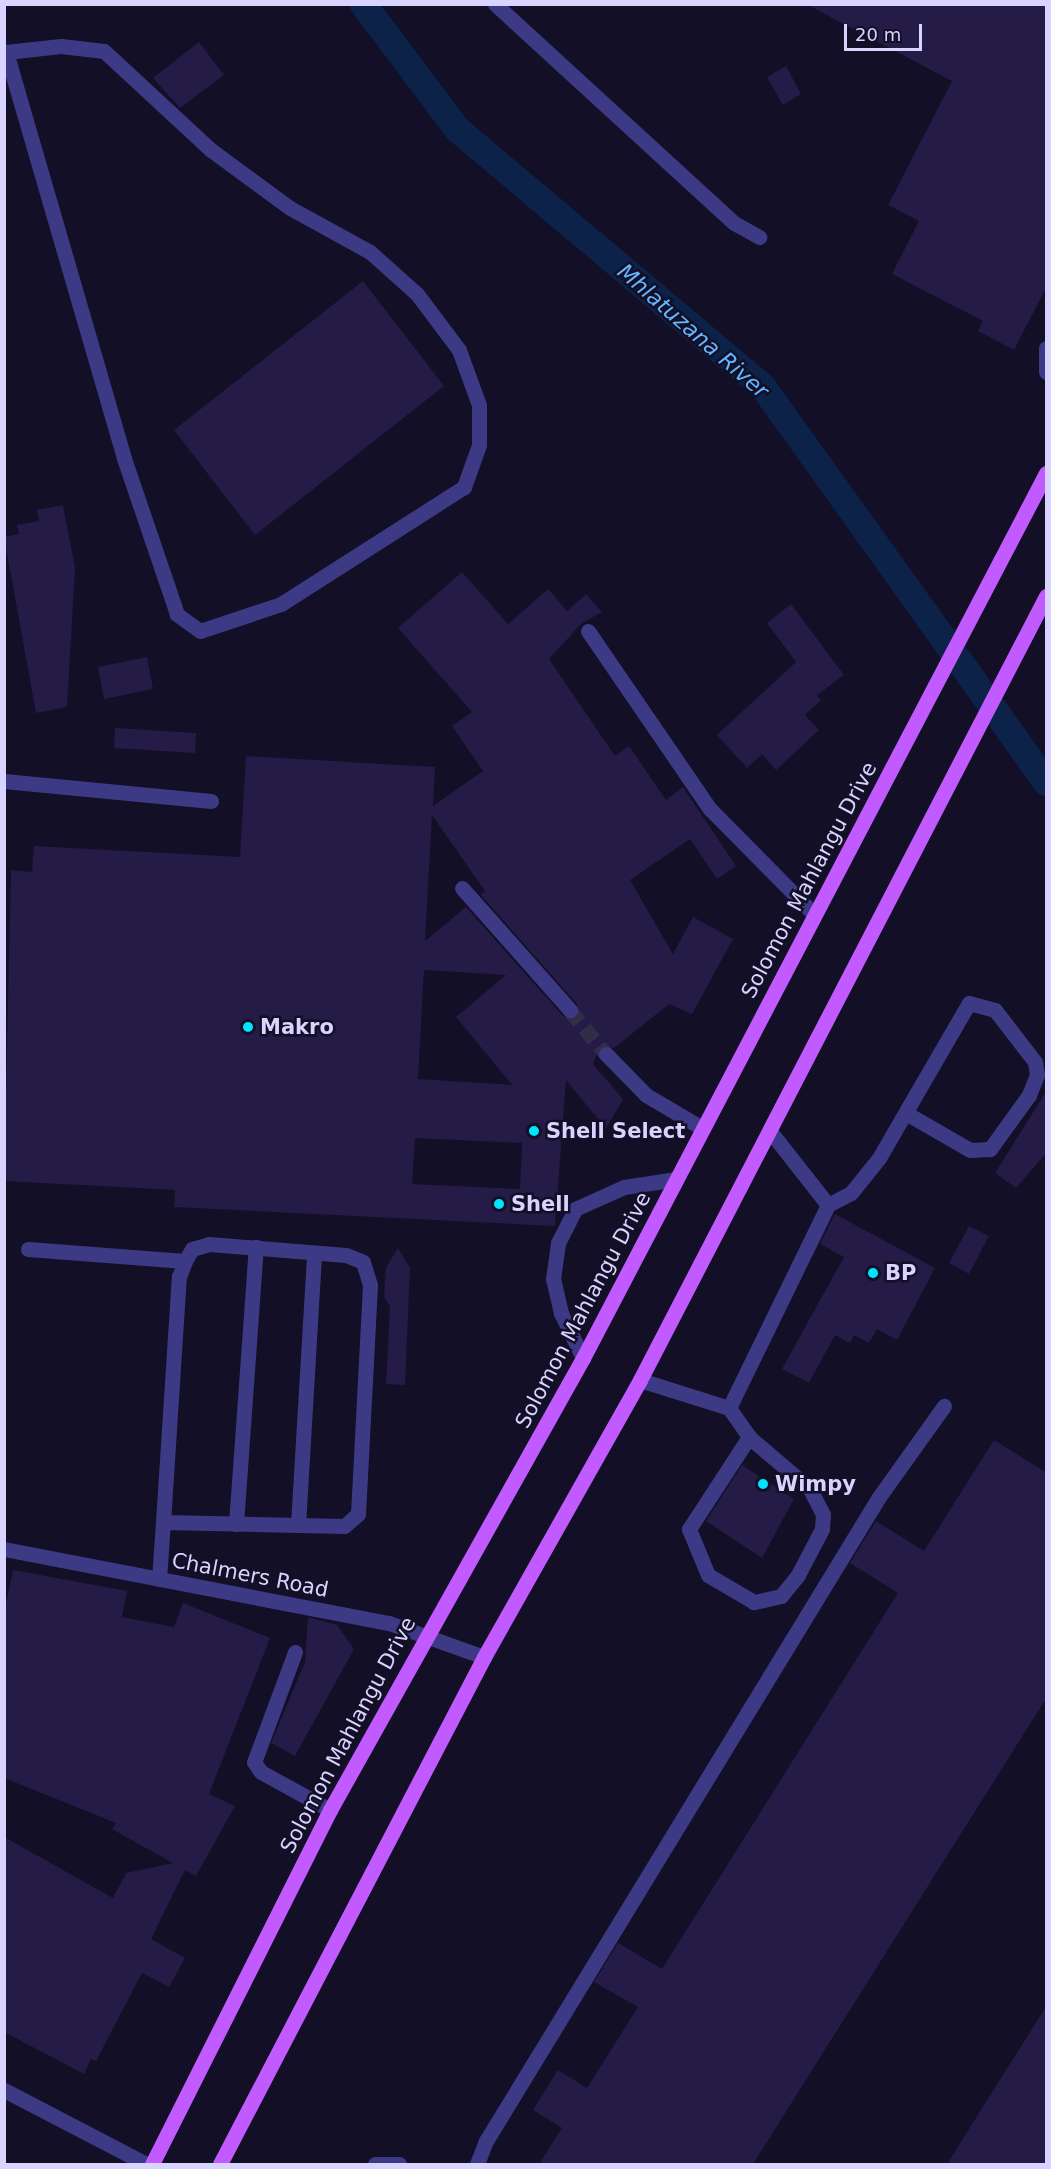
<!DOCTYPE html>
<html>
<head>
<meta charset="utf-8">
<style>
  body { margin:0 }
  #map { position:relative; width:1051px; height:2169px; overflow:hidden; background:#130f26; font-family:"DejaVu Sans",sans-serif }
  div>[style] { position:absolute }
  .canal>* { height:27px; margin:-13.5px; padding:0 13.5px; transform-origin:13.5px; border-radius:13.5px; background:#0c2248 }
  .building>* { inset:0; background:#241b47 }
  .minor-tunnel>* { height:15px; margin-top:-7.5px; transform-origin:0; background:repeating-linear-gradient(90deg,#312d47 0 15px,transparent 0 23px) }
  .minor>* { height:15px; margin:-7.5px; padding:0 7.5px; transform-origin:7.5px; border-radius:7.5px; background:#3d3a85 }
  .major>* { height:15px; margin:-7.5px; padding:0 7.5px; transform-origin:7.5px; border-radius:7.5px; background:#c25bff }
  .dots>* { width:16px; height:16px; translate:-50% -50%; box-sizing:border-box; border:3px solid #130f26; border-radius:50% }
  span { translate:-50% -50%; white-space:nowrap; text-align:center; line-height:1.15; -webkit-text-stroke:5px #130f26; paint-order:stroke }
  .street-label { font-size:21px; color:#d9d4ff }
  .poi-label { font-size:21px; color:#d9d4ff; font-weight:700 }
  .left { translate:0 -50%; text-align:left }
  .water-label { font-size:22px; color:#62b6ff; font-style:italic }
  .frame { position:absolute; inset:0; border:6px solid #d9d4ff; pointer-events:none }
  .scale { position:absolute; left:844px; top:24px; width:78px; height:27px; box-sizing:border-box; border:3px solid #d9d4ff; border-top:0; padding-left:8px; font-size:18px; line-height:21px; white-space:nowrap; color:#d9d4ff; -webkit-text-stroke:4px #130f26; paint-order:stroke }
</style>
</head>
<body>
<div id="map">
  <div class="canal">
    <div style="left:363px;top:4px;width:156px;rotate:53.1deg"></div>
    <div style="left:457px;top:129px;width:400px;rotate:40.1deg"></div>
    <div style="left:763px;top:387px;width:486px;rotate:54.4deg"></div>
  </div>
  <div class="building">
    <div style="clip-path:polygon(806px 4px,1047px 4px,1047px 286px,1014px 350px,978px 331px,983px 321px,892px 274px,919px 221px,888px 205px,952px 81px)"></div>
    <div style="clip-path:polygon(199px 42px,224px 75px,180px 108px,153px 78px)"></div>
    <div style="clip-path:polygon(786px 66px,801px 94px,783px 105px,767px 77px)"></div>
    <div style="clip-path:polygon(363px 281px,444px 386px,255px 535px,174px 430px)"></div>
    <div style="clip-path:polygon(63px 505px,75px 568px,67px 707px,36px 713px,4px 537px,19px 534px,17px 525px,39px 521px,37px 510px)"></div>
    <div style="clip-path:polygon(evenodd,462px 572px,508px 624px,548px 589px,567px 611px,586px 594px,602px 612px,582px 623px,549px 659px,615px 756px,629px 746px,666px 800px,683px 787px,736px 866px,717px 879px,690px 839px,630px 880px,673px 954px,693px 917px,733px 939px,692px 1014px,669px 1004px,614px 1048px,599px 1047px,593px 1064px,623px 1099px,606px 1129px,566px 1080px,555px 1226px,174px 1207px,175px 1190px,4px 1181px,11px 870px,32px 872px,34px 846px,240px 857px,246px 756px,435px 767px,433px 806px,483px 771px,452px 726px,472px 712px,398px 628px,462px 572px,432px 815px,485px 891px,481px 895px,577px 1004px,576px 1018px,563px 1016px,466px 907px,425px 941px,432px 815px,462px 572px,424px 970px,506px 975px,456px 1017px,512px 1085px,418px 1079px,424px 970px,462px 572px,415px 1138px,522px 1143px,520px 1189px,412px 1184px,415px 1138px)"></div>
    <div style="clip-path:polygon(791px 604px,844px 675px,817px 695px,821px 700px,805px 715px,819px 730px,776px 770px,762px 754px,747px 768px,717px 735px,796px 662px,767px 623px)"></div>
    <div style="clip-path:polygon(147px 657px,153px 689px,104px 699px,98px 667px)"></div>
    <div style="clip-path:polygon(115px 728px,196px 733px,195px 753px,114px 748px)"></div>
    <div style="clip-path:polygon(1047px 1090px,1047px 1152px,1016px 1188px,995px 1173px)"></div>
    <div style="clip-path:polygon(835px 1214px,935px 1268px,897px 1340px,877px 1329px,869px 1343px,854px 1335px,850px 1343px,835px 1335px,809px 1383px,782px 1369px,844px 1257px,820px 1244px)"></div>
    <div style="clip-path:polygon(969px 1226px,989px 1236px,969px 1274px,949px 1263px)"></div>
    <div style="clip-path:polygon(398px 1248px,410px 1268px,405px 1385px,386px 1384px,390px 1307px,384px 1296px,386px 1268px)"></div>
    <div style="clip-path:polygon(994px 1440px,1047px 1473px,1047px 1697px,826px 2048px,753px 2164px,539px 2164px,562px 2128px,533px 2110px,558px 2070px,587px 2088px,638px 2007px,594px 1982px,618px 1943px,662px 1969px,898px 1593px,850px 1563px,876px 1521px,924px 1551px)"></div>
    <div style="clip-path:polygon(742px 1465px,794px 1499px,762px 1558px,706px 1521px)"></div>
    <div style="clip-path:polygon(13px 1570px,127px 1591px,122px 1617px,174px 1627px,183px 1603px,270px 1638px,209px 1794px,235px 1806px,196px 1876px,185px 1870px,151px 1939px,185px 1958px,169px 1987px,142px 1973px,96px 2061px,91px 2059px,84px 2074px,4px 2032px,4px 1837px,113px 1898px,126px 1873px,173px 1863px,112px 1829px,116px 1823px,4px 1778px,4px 1613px)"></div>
    <div style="clip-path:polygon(308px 1617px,337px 1625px,354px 1649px,295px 1756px,271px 1743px,305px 1662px)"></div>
    <div style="clip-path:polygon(1047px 2005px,1047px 2164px,947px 2164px)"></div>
  </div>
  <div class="minor-tunnel">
    <div style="left:570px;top:1010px;width:57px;rotate:50.7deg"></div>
  </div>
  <div class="minor">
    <div style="left:495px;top:4px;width:324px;rotate:42.5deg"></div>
    <div style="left:734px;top:223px;width:29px;rotate:29deg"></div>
    <div style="left:4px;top:52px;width:2px"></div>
    <div style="left:6px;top:52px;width:55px;rotate:-6.2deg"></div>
    <div style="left:61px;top:46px;width:43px;rotate:6.6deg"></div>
    <div style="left:104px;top:51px;width:146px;rotate:42.8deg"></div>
    <div style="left:211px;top:150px;width:98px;rotate:36.3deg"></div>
    <div style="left:290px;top:208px;width:91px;rotate:28.8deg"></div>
    <div style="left:370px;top:252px;width:63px;rotate:41.8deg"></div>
    <div style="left:417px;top:294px;width:70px;rotate:53.1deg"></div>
    <div style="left:459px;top:350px;width:59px;rotate:70deg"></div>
    <div style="left:479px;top:405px;width:40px;rotate:90deg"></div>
    <div style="left:479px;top:445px;width:45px;rotate:109.7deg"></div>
    <div style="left:464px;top:487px;width:217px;rotate:147.4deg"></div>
    <div style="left:281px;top:604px;width:85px;rotate:161.6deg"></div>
    <div style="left:200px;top:631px;width:29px;rotate:-144deg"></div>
    <div style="left:177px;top:614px;width:165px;rotate:-108.8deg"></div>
    <div style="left:124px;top:458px;width:423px;rotate:-106.2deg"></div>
    <div style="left:1046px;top:348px;width:24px;rotate:90deg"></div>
    <div style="left:588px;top:631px;width:216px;rotate:55.6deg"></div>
    <div style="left:710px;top:809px;width:148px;rotate:45.3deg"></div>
    <div style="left:4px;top:781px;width:208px;rotate:5.5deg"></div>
    <div style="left:462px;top:888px;width:163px;rotate:48.5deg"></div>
    <div style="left:606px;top:1054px;width:57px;rotate:45.7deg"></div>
    <div style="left:646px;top:1095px;width:65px;rotate:30.5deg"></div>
    <div style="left:828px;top:1205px;width:26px;rotate:-28deg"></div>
    <div style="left:851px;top:1193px;width:45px;rotate:-51.3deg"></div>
    <div style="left:879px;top:1158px;width:179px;rotate:-59.9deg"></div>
    <div style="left:969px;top:1003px;width:27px;rotate:15deg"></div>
    <div style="left:995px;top:1010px;width:66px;rotate:52.4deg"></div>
    <div style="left:1035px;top:1062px;width:13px;rotate:81deg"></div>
    <div style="left:1037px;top:1075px;width:22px;rotate:112deg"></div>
    <div style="left:1029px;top:1095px;width:67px;rotate:125.8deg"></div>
    <div style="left:990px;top:1149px;width:20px;rotate:177deg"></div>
    <div style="left:970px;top:1150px;width:74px;rotate:-150deg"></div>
    <div style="left:28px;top:1249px;width:157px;rotate:4.4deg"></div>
    <div style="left:583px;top:1358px;width:50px;rotate:-116.1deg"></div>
    <div style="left:561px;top:1313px;width:35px;rotate:-103deg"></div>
    <div style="left:553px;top:1279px;width:36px;rotate:-82deg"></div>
    <div style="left:558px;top:1243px;width:38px;rotate:-63deg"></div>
    <div style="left:575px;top:1209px;width:54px;rotate:-24.2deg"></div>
    <div style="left:624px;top:1187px;width:53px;rotate:-8.7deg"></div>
    <div style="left:640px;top:1380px;width:93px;rotate:17.5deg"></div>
    <div style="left:729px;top:1408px;width:226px;rotate:-64deg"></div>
    <div style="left:828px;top:1205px;width:94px;rotate:-128.1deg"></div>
    <div style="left:729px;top:1408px;width:35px;rotate:55deg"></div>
    <div style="left:749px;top:1437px;width:80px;rotate:40.4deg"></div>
    <div style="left:810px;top:1489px;width:28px;rotate:63deg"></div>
    <div style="left:823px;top:1514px;width:15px;rotate:94deg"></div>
    <div style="left:822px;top:1529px;width:52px;rotate:117.6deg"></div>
    <div style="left:798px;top:1575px;width:27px;rotate:129deg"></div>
    <div style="left:781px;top:1596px;width:28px;rotate:167deg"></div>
    <div style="left:754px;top:1602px;width:53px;rotate:-149.6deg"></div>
    <div style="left:708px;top:1575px;width:50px;rotate:-112.4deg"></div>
    <div style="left:689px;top:1529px;width:110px;rotate:-56.9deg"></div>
    <div style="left:236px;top:1524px;width:278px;rotate:-85.9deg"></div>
    <div style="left:298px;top:1525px;width:271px;rotate:-86.6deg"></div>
    <div style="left:4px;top:1549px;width:392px;rotate:10.9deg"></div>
    <div style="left:389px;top:1623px;width:101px;rotate:19.7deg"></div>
    <div style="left:159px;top:1579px;width:57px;rotate:-86deg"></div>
    <div style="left:163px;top:1522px;width:246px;rotate:-86.3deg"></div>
    <div style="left:179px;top:1277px;width:17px;rotate:-69deg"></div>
    <div style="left:185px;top:1261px;width:14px;rotate:-60deg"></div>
    <div style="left:192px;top:1249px;width:18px;rotate:-16deg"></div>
    <div style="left:209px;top:1244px;width:137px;rotate:4.6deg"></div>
    <div style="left:346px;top:1255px;width:18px;rotate:22deg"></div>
    <div style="left:363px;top:1262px;width:24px;rotate:73deg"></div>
    <div style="left:370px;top:1285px;width:229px;rotate:93deg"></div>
    <div style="left:358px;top:1514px;width:18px;rotate:139deg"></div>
    <div style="left:344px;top:1526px;width:181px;rotate:-178.7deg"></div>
    <div style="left:295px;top:1652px;width:117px;rotate:110.4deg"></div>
    <div style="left:254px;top:1762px;width:12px;rotate:55deg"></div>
    <div style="left:261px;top:1772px;width:79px;rotate:28.8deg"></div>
    <div style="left:4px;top:2090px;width:160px;rotate:27.5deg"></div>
    <div style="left:375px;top:2164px;width:24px"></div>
    <div style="left:477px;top:2164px;width:25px;rotate:-69deg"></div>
    <div style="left:486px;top:2141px;width:754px;rotate:-58.61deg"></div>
    <div style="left:879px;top:1497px;width:112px;rotate:-54.5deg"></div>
  </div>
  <div class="major">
    <div style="left:152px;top:2164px;width:396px;rotate:-63.3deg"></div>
    <div style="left:330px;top:1810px;width:518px;rotate:-60.76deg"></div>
    <div style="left:583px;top:1358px;width:999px;rotate:-62.38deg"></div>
    <div style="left:220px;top:2164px;width:572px;rotate:-62.49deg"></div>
    <div style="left:484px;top:1657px;width:318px;rotate:-60.6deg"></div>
    <div style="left:640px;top:1380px;width:883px;rotate:-62.62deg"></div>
  </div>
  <div class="dots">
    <div style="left:248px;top:1027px;background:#00e5ff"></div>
    <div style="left:534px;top:1131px;background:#00e5ff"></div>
    <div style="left:499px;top:1204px;background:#00e5ff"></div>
    <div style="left:873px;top:1273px;background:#00e5ff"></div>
    <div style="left:763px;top:1484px;background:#00e5ff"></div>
  </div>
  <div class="street-label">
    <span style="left:809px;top:880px;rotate:-62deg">Solomon Mahlangu Drive</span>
    <span style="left:583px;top:1310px;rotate:-62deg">Solomon Mahlangu Drive</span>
    <span style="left:250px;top:1575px;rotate:11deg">Chalmers Road</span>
    <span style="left:348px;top:1735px;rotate:-62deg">Solomon Mahlangu Drive</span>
  </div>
  <div class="poi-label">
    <span class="left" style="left:260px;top:1027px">Makro</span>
    <span class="left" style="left:546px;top:1131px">Shell Select</span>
    <span class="left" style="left:511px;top:1204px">Shell</span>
    <span class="left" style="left:885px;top:1273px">BP</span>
    <span class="left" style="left:775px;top:1484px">Wimpy</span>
  </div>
  <div class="water-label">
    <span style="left:693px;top:331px;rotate:41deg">Mhlatuzana River</span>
  </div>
  <div class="frame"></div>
  <div class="scale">20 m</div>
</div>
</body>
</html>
